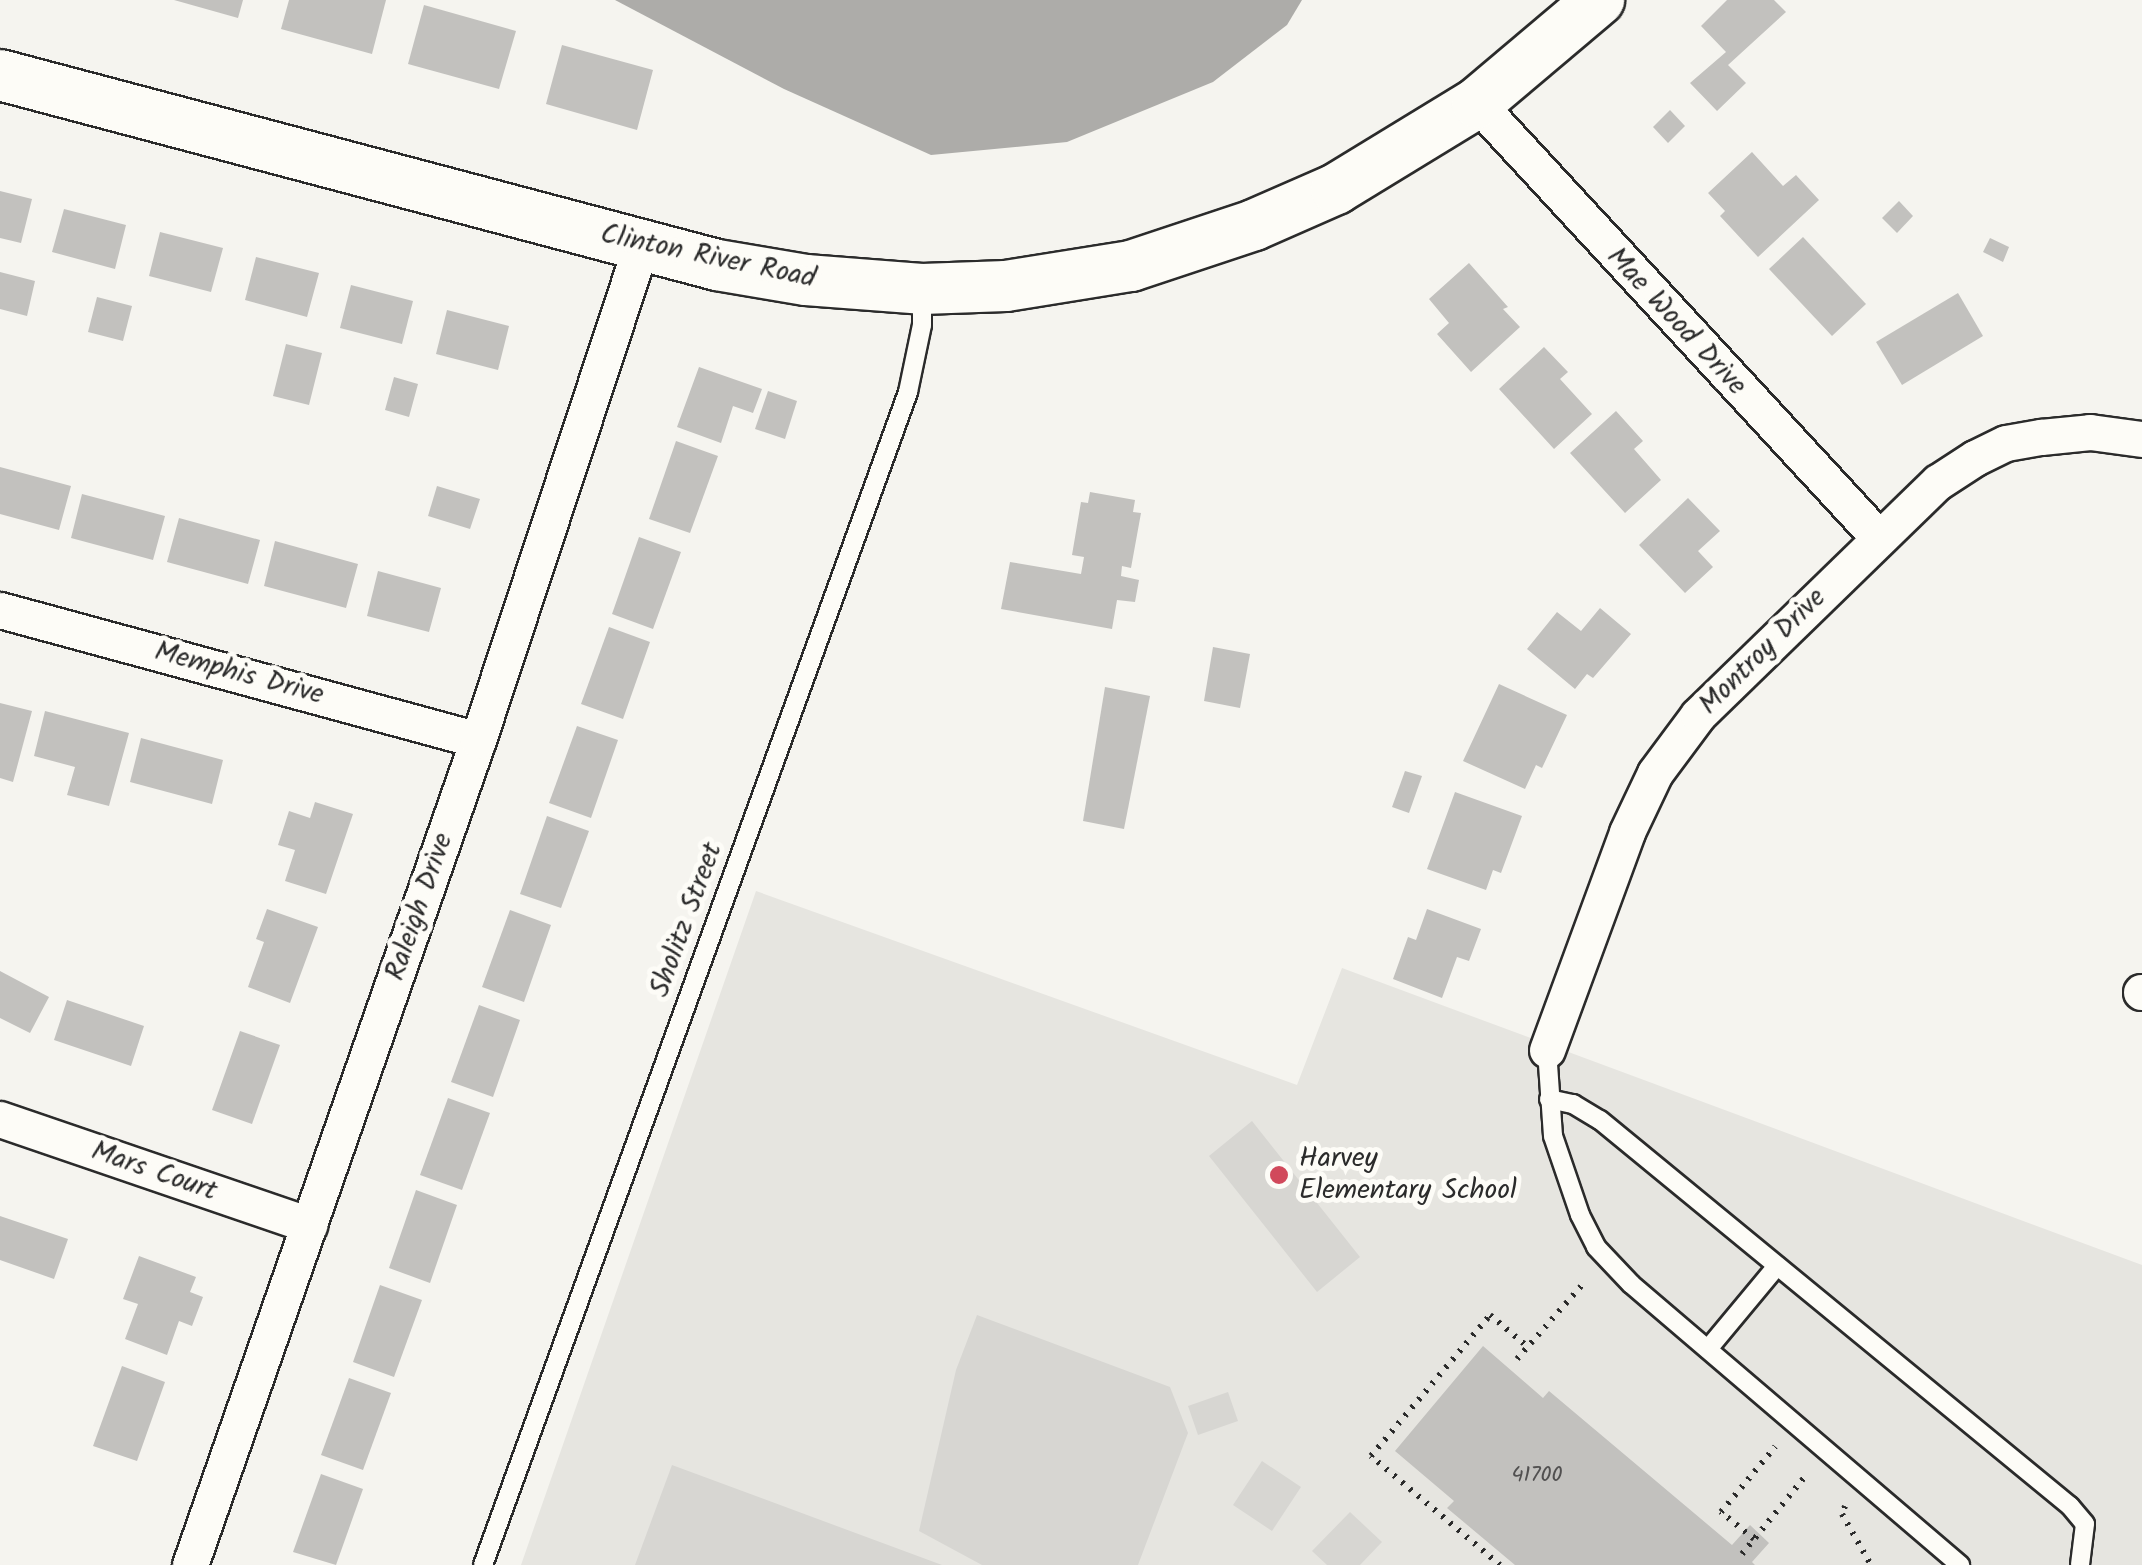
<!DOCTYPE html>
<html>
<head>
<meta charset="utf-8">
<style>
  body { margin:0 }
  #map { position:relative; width:2142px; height:1565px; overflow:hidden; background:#f5f4ef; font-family:Kalam,sans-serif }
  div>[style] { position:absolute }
  .built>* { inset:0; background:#e6e5e0 }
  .green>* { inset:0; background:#d7d6d2 }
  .water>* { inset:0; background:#adaca9 }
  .building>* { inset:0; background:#c2c1be }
  .path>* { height:6px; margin-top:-3px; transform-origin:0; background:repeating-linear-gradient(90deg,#2b2b2b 0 2.5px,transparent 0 10.5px) }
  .roads { filter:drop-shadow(2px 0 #2b2b2b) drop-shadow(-2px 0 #2b2b2b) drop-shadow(0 2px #2b2b2b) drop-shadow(0 -2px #2b2b2b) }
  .lane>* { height:18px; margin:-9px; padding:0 9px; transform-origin:9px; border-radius:9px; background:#fdfcf7 }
  .street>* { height:35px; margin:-17.5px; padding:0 17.5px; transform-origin:17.5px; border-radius:17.5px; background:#fdfcf7 }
  .secondary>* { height:50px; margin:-25px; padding:0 25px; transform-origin:25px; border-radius:25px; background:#fdfcf7 }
  .dots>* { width:28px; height:28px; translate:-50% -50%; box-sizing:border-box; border:5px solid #fdfcf7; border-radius:50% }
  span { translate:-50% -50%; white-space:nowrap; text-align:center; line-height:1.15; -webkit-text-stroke:10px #fdfcf7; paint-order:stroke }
  .number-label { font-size:22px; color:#515050 }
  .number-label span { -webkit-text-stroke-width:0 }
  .street-label { font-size:28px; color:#2b2b2b }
  .poi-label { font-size:28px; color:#2b2b2b }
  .left { translate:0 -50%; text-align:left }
</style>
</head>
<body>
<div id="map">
  <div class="built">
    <div style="clip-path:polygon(756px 891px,1297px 1085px,1342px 968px,2142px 1265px,2142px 1565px,521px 1565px)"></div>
  </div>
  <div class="green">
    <div style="clip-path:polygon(1252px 1121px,1360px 1257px,1317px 1292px,1209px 1156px)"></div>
    <div style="clip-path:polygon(977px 1315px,1170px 1387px,1188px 1433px,1138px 1565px,982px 1565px,919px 1531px,956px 1370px)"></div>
    <div style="clip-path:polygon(1228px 1392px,1238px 1421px,1198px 1435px,1188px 1406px)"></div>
    <div style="clip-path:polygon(1262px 1461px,1301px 1487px,1272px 1531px,1233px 1505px)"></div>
    <div style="clip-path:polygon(672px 1465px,942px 1565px,635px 1565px)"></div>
    <div style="clip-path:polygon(1350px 1512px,1382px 1542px,1360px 1565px,1327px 1565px,1312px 1551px)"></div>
  </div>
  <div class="water">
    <div style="clip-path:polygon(615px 0,1302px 0,1287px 25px,1213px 82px,1067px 142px,931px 155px,784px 89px)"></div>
  </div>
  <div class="building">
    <div style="clip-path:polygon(174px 0,243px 0,238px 18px)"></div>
    <div style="clip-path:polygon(289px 0,386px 0,372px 54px,281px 29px)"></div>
    <div style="clip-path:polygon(1727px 0,1774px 0,1786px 12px,1728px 65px,1746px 83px,1717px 111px,1690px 83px,1726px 52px,1701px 26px)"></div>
    <div style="clip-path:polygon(424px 5px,516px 31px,499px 89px,408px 64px)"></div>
    <div style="clip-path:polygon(562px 45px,653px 70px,637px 130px,546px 104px)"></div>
    <div style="clip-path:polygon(1670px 110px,1685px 126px,1668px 143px,1653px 127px)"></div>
    <div style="clip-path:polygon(1752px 152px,1783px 186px,1796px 175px,1819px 200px,1758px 257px,1720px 216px,1725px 211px,1708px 193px)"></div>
    <div style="clip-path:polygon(0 191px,32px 199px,21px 243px,0 238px)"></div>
    <div style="clip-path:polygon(1899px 201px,1913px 216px,1897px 233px,1882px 218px)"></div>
    <div style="clip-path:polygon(64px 209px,126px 225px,115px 269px,52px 252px)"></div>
    <div style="clip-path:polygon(160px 232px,223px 248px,211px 292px,149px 276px)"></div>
    <div style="clip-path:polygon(1803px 237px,1866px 304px,1832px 336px,1769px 269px)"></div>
    <div style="clip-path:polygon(1990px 238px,2009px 247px,2003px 262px,1983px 252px)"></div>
    <div style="clip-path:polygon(256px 257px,319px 273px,307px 317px,245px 300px)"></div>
    <div style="clip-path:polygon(1469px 263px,1508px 307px,1503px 309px,1520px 327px,1471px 372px,1437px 334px,1449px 323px,1429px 299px)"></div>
    <div style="clip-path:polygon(0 272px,35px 281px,27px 316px,0 309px)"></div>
    <div style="clip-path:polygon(351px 285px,413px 301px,402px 344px,340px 328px)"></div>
    <div style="clip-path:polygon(1958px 293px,1983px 336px,1902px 385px,1876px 342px)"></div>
    <div style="clip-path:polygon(97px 297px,132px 306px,123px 341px,88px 332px)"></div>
    <div style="clip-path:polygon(447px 310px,509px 326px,498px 370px,436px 354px)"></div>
    <div style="clip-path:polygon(286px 344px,322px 353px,309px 405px,273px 396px)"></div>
    <div style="clip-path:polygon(1544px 347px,1568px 372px,1560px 379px,1592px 414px,1554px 449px,1499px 389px)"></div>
    <div style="clip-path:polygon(699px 367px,762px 389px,753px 413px,733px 406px,721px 443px,677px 427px)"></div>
    <div style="clip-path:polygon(394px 377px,418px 384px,409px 417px,385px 410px)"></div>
    <div style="clip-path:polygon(768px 391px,797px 401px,785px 439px,755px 429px)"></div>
    <div style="clip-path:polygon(1616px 411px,1643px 441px,1634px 449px,1661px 480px,1625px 513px,1570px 453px)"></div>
    <div style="clip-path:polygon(676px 441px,718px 456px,690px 533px,649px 519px)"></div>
    <div style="clip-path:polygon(0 467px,71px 486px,59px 530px,0 514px)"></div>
    <div style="clip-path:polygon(437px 486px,480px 499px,470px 529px,428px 516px)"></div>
    <div style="clip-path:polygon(1090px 492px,1135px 500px,1133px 512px,1141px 513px,1131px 568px,1122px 566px,1121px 576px,1139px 580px,1135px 602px,1117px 600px,1112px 629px,1001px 609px,1010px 562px,1081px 574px,1084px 557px,1072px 555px,1081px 502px,1088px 503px)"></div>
    <div style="clip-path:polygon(82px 494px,165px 516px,153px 560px,71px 538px)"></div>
    <div style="clip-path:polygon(1688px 498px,1720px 531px,1698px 551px,1713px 567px,1685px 593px,1639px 545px)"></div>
    <div style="clip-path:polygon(179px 518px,260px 540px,248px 584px,167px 562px)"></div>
    <div style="clip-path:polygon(639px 537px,681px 552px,653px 629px,612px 614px)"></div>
    <div style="clip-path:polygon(275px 541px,358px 564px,346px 608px,264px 586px)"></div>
    <div style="clip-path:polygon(378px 571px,441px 588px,429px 632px,367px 616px)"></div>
    <div style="clip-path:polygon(1600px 608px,1631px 634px,1593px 678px,1587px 674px,1575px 689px,1527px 649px,1557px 612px,1581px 631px)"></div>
    <div style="clip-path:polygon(609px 627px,650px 642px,623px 719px,581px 704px)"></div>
    <div style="clip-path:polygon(1213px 647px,1250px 654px,1240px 708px,1204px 701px)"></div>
    <div style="clip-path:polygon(1499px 684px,1567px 715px,1542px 768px,1536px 765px,1525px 789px,1463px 761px)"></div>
    <div style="clip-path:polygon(1105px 687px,1150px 696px,1124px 829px,1083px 821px)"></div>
    <div style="clip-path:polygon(0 703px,32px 711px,13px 782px,0 778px)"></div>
    <div style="clip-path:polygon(45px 711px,129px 733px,109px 806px,67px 795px,75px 767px,34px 756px)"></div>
    <div style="clip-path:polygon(577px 726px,618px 740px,591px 818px,549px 803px)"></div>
    <div style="clip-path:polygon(141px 738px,223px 760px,212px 804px,130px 782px)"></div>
    <div style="clip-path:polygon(1405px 771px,1422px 776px,1409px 813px,1392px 807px)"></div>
    <div style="clip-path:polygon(1455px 792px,1522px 816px,1501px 873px,1493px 870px,1486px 890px,1427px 869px)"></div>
    <div style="clip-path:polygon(315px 802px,353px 814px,326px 894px,285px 881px,295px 850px,278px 845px,289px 811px,310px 818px)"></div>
    <div style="clip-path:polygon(547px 816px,589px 831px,561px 908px,520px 894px)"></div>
    <div style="clip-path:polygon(267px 909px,318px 927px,290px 1003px,248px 987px,264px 942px,256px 939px)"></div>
    <div style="clip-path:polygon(1427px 909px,1481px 929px,1469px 961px,1457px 957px,1442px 998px,1393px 979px,1408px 937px,1416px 940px)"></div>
    <div style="clip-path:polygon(510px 910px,551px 925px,524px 1002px,482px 987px)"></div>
    <div style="clip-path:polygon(0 971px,49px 997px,30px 1033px,0 1018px)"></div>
    <div style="clip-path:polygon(67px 1000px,144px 1026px,131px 1066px,54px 1040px)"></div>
    <div style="clip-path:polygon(479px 1005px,520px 1020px,493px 1097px,451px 1082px)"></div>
    <div style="clip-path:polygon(240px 1031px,280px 1045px,252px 1124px,212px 1110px)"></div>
    <div style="clip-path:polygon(448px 1098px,490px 1113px,462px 1190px,420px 1175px)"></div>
    <div style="clip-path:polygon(416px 1190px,457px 1205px,430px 1283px,389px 1268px)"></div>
    <div style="clip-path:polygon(0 1216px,68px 1239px,54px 1279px,0 1260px)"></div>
    <div style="clip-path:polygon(139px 1256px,196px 1277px,190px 1292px,203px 1297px,192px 1326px,179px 1321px,167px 1355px,125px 1339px,138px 1304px,123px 1299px)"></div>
    <div style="clip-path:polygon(380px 1285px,422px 1300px,394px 1377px,353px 1362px)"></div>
    <div style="clip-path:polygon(1483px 1346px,1543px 1398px,1549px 1391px,1732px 1545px,1750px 1525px,1769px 1543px,1752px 1562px,1755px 1565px,1515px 1565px,1447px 1508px,1454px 1501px,1395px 1451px)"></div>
    <div style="clip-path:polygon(122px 1366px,165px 1382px,137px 1461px,93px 1446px)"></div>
    <div style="clip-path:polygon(349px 1378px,391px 1393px,363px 1470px,321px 1455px)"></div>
    <div style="clip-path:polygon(321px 1474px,363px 1489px,336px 1565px,293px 1552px)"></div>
  </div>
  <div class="path">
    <div style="left:1517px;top:1359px;width:100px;rotate:-48.7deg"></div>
    <div style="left:1845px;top:1506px;width:9px;rotate:111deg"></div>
    <div style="left:1842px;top:1514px;width:59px;rotate:60.4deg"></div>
    <div style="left:1754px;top:1539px;width:43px;rotate:-140.7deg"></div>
    <div style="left:1721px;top:1512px;width:85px;rotate:-50.3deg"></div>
    <div style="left:1742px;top:1554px;width:103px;rotate:-50.9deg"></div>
    <div style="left:1500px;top:1565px;width:169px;rotate:-139.8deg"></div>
    <div style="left:1371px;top:1456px;width:185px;rotate:-49.8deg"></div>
    <div style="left:1490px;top:1315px;width:50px;rotate:40.1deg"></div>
  </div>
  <div class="roads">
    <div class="lane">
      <div style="left:1547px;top:1050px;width:86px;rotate:86deg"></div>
      <div style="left:1553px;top:1136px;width:83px;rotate:71.1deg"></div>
      <div style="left:1580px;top:1215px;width:36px;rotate:63deg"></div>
      <div style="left:1596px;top:1247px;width:51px;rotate:46.6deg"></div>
      <div style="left:1631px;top:1284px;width:433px;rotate:40.5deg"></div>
      <div style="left:1549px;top:1099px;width:25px;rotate:12deg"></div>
      <div style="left:1573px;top:1104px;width:31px;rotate:31deg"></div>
      <div style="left:1600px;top:1120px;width:608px;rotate:39.4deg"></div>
      <div style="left:2070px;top:1506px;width:23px;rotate:50deg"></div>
      <div style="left:2085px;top:1524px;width:41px;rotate:97deg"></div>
      <div style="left:1708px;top:1349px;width:108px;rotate:-50.3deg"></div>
      <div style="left:483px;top:1565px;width:1248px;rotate:-70.08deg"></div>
      <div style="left:908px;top:392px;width:68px;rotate:-78.2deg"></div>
      <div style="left:922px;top:325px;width:33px;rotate:-90deg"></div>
    </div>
    <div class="street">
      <div style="left:1477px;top:103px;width:592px;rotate:47.26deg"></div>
      <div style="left:0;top:610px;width:495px;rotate:15.2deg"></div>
      <div style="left:2141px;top:992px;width:1px"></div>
      <div style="left:1547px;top:1050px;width:232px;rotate:-69.8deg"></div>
      <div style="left:1627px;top:832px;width:65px;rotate:-64.6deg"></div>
      <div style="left:1655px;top:773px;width:72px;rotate:-53.4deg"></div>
      <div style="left:1698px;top:715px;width:334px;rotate:-44.2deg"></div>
      <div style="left:1938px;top:482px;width:44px;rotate:-33deg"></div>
      <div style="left:1975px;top:458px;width:34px;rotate:-26deg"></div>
      <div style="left:2006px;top:443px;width:36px;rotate:-10deg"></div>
      <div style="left:2041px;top:437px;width:49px;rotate:-5.8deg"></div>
      <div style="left:2090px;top:432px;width:52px;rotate:7.7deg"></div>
      <div style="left:0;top:1119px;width:327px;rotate:18.9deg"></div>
      <div style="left:190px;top:1565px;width:874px;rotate:-70.76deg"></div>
      <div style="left:478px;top:740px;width:520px;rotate:-71.74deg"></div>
    </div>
    <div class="secondary">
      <div style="left:0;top:75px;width:742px;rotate:14.84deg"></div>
      <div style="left:717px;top:265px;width:90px;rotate:9.6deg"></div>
      <div style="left:806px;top:280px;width:116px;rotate:4.4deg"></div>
      <div style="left:922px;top:289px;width:84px;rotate:-2deg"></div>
      <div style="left:1006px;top:286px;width:127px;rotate:-9.1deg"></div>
      <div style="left:1131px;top:266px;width:130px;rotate:-18.4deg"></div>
      <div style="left:1254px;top:225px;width:90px;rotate:-23.7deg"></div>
      <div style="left:1336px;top:189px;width:165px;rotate:-31.4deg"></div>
      <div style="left:1477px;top:103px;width:160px;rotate:-40.2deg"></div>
    </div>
  </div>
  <div class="dots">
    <div style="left:1279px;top:1175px;background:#d1495b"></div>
  </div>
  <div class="number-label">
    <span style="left:1537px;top:1476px">41700</span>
  </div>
  <div class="street-label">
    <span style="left:708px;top:257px;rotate:12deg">Clinton River Road</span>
    <span style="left:1676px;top:322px;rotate:47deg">Mae Wood Drive</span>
    <span style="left:1763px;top:652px;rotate:-45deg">Montroy Drive</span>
    <span style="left:239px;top:674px;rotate:15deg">Memphis Drive</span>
    <span style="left:420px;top:907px;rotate:-71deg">Raleigh Drive</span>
    <span style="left:687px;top:920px;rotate:-70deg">Sholitz Street</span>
    <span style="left:154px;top:1172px;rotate:19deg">Mars Court</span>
  </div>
  <div class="poi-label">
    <span class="left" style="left:1299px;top:1175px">Harvey<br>Elementary School</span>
  </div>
</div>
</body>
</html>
